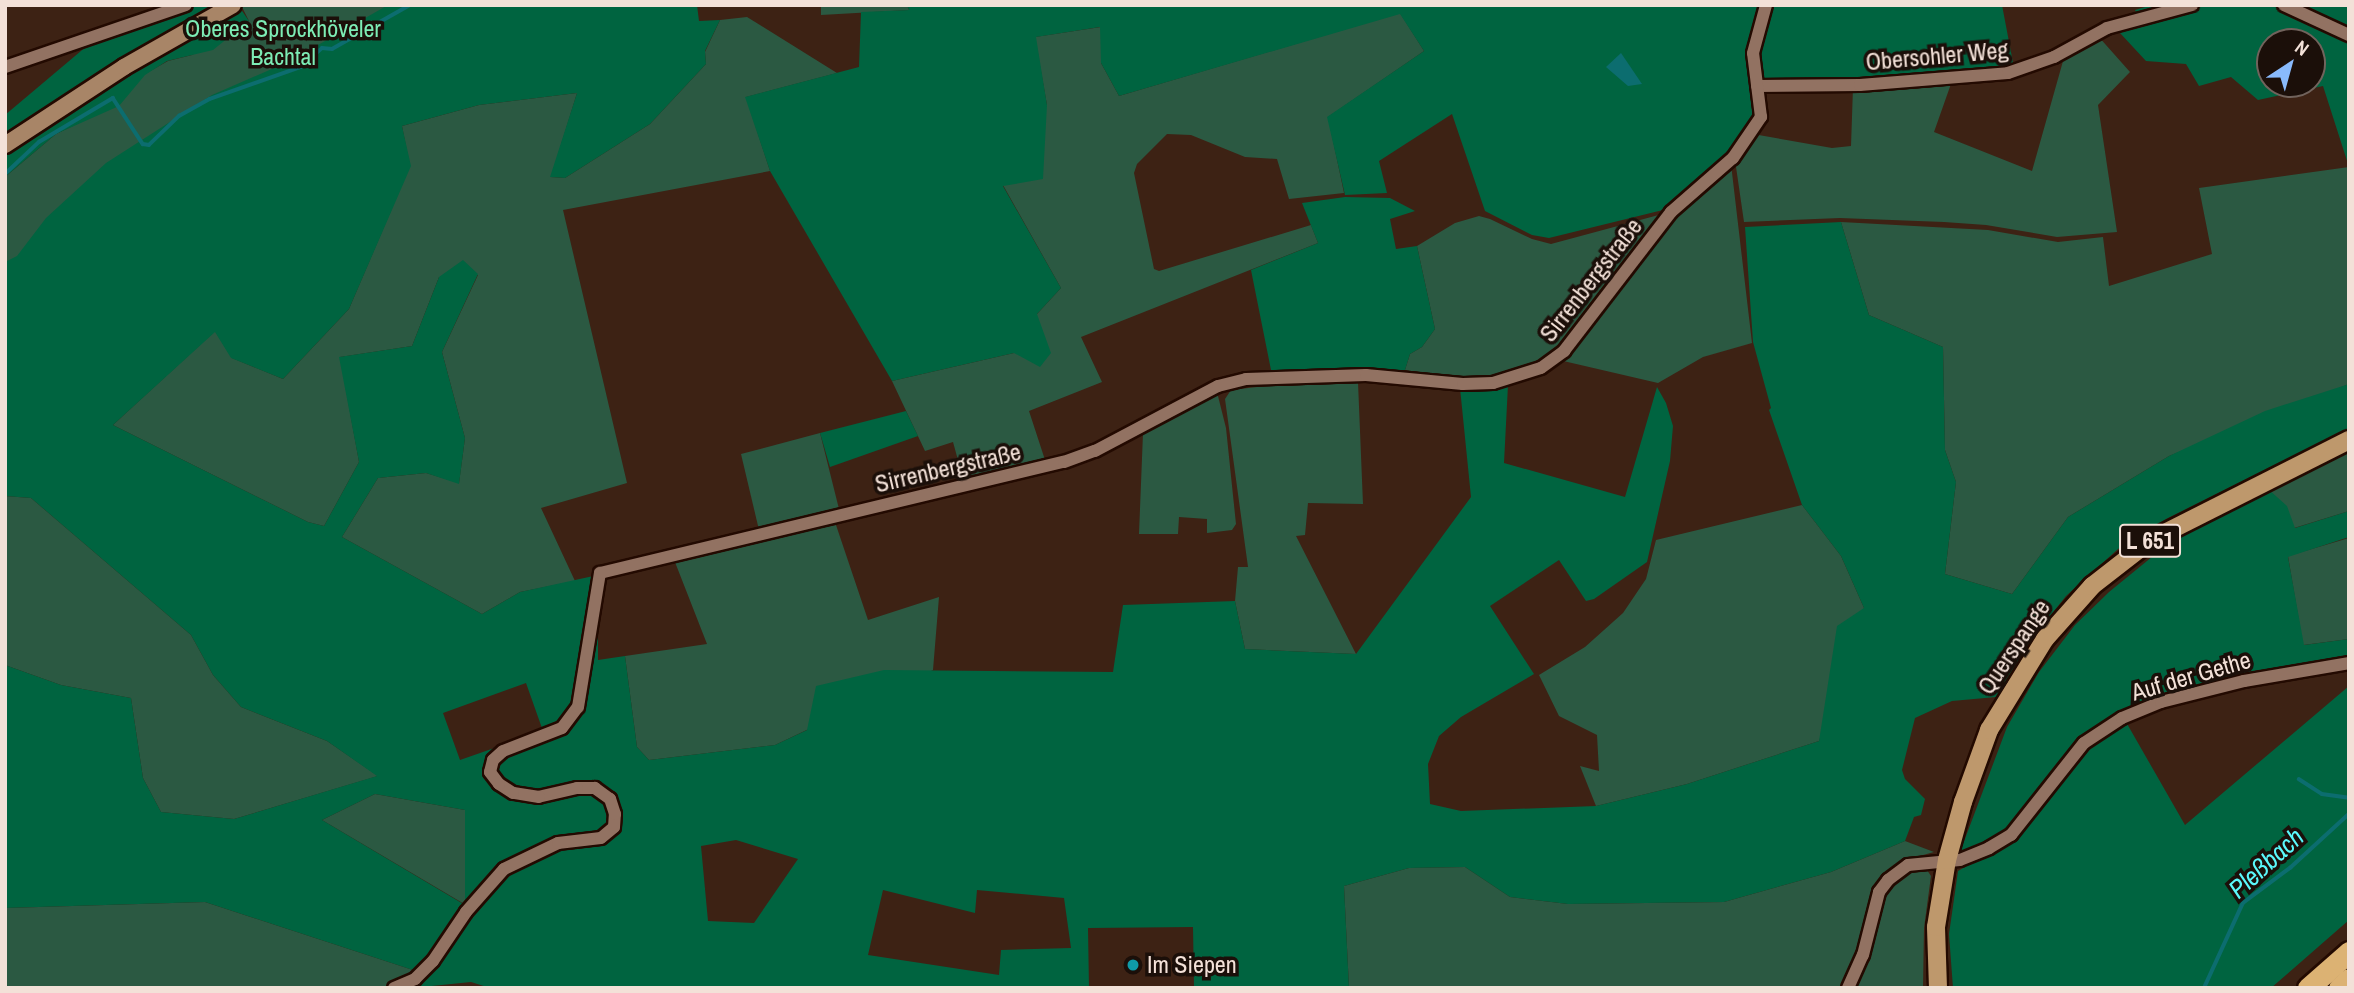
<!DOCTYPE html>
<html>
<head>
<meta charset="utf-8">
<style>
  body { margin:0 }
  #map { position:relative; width:2354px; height:993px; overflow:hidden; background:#3d2214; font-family:"Archivo Narrow",sans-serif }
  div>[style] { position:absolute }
  .green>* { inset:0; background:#2b5942 }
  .forest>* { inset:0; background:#006440 }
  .water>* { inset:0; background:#0c6d6f }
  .stream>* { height:3.5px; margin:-1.75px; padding:0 1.75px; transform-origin:1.75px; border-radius:1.75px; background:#0c6d6f }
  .roads { filter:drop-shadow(2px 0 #230a01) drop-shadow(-2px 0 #230a01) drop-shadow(0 2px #230a01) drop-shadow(0 -2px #230a01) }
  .street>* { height:12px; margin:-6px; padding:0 6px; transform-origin:6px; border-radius:6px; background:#927262 }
  .secondary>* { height:16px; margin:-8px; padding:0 8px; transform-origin:8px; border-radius:8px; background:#a88567 }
  .primary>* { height:18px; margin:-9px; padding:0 9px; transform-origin:9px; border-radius:9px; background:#be986c }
  .highway>* { height:21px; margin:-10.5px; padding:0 10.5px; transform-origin:10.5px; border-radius:10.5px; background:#dcb273 }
  .dots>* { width:19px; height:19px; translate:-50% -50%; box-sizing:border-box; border:4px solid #1b0f09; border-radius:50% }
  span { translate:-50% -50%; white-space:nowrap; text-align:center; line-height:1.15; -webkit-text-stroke:7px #1b0f09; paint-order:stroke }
  .shield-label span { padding:2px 5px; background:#1b0f09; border:2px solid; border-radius:5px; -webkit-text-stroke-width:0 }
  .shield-label { font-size:23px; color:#f3e1d8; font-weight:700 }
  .park-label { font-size:24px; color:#7decb5 }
  .street-label { font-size:24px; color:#f3e1d8 }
  .poi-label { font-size:24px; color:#f3e1d8 }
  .left { translate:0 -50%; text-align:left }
  .water-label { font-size:26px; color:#5af8fb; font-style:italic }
  .frame { position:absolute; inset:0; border:7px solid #f3e1d8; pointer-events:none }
  .north { position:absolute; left:2256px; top:28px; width:70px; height:70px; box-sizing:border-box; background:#1b0f09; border:2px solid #71635c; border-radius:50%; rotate:36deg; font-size:19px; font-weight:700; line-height:28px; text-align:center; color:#f3e1d8 }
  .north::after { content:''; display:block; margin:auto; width:24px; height:32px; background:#89bafc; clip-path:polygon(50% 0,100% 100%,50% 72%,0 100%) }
</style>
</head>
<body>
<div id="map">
  <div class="green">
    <div style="clip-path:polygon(241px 5px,423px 5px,5px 282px,5px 177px,56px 134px,106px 110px,145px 74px,168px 61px,192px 55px,249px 21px)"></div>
    <div style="clip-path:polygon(821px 5px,907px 5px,909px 10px,821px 15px)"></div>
    <div style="clip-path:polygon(1400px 13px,1424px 51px,1328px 117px,1344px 193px,1289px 199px,1277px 159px,1245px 157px,1191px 135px,1167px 134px,1137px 164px,1134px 173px,1154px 269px,1159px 271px,1311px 225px,1318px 243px,1081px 337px,1102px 382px,1029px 411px,1046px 463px,964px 482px,953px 442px,925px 451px,892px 381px,1014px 353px,1037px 314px,1061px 288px,1003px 185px,1047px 105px,1035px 37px,1101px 27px,1101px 63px,1119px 96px)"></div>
    <div style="clip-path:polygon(747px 17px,837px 73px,746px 97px,770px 171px,563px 210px,627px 483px,541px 508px,575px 581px,520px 592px,482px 614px,342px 537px,378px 478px,426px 473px,459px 483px,465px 438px,442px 352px,478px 275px,439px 277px,412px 346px,340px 357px,359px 462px,324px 526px,308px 522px,113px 425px,215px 331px,232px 358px,283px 379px,349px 309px,410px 166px,402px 126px,479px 105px,577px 93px,551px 177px,565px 178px,650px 124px,706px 64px,705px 52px,720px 20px)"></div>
    <div style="clip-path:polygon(2098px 36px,2130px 72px,2098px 105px,2117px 232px,2057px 237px,1986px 225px,1944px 222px,1840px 218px,1744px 222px,1735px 160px,1753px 134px,1832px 148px,1851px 146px,1853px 87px,1952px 81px,1934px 132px,2032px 171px,2065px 54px)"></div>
    <div style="clip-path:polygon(1731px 164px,1752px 343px,1703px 357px,1658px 383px,1559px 360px,1673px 214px)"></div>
    <div style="clip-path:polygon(2349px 167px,2349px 384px,2169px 456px,2068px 517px,2012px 594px,1945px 574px,1956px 482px,1945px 450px,1943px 347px,1869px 315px,1841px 222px,1988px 230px,2058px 242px,2103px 237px,2109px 286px,2212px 254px,2199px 188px)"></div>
    <div style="clip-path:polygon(1666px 213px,1558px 352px,1539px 365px,1506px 375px,1458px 378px,1405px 370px,1410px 354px,1422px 347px,1435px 329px,1417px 246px,1455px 223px,1479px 216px,1490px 219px,1532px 239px,1551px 244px)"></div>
    <div style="clip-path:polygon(1299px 382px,1358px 382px,1363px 504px,1308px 503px,1305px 535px,1296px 536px,1356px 654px,1245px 649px,1235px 601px,1238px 567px,1248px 567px,1225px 399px,1231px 390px)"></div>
    <div style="clip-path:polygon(1217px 392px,1226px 428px,1236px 524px,1232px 530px,1207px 533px,1207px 519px,1179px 517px,1178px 534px,1139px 534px,1143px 433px,1148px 427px)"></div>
    <div style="clip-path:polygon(820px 433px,839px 509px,759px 530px,741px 454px)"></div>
    <div style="clip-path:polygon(2349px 452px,2349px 511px,2294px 528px,2267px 489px)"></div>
    <div style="clip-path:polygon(5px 496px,31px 498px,191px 635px,213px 675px,241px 707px,327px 741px,378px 776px,234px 819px,161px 812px,143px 778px,131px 698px,61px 685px,5px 665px)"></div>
    <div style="clip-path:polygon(1802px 505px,1841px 556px,1864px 608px,1819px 741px,1687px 784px,1596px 806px,1580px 766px,1599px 771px,1597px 735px,1559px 716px,1539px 675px,1585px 647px,1623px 613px,1646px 579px,1656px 540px)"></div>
    <div style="clip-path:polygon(836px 525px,868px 620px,939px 597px,933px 670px,775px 745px,649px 760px,637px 747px,625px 656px,707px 644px,673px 557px)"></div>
    <div style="clip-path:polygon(2349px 538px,2349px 639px,2303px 645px,2288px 556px)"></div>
    <div style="clip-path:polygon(375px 794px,465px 810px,466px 905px,322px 820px)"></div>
    <div style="clip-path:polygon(1905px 841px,1934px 852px,1905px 860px,1878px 883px,1855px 962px,1843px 988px,1349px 988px,1344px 886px,1409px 868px,1465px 867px,1510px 897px,1568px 904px,1724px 902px,1831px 872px)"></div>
    <div style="clip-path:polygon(1925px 867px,1931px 876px,1924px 928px,1923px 988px,1852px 988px,1883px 893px,1896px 878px,1911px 868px)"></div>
    <div style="clip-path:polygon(205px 902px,416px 971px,385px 988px,5px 988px,5px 908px)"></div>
  </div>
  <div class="forest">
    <div style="clip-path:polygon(174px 5px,238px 5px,249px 21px,213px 50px,167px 61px,145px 75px,119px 106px,56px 134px,5px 177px,5px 115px,94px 40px)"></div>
    <div style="clip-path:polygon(evenodd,388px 5px,697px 5px,699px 21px,720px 20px,705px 51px,706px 64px,650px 124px,565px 178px,550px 177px,577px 93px,479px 105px,402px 126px,411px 166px,349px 309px,283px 379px,231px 358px,215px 332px,113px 425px,308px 522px,324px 526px,359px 462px,339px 357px,412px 346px,439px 277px,463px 260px,478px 274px,442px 352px,465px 438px,459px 484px,426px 473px,378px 478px,342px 537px,482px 614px,520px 592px,598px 575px,598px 660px,625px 656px,637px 747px,649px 760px,775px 745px,807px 730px,816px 686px,884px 670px,1113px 672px,1123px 605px,1235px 601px,1245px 649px,1356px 654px,1471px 497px,1460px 388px,1508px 385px,1504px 463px,1625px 497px,1657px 387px,1666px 403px,1673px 426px,1670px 461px,1647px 562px,1594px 599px,1586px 601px,1559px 560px,1490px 606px,1534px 674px,1461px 717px,1439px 736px,1428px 764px,1430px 804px,1461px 811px,1596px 806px,1687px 784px,1819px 741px,1837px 626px,1864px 608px,1841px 556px,1802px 505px,1769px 410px,1771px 408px,1753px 342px,1745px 227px,1841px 222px,1869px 315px,1943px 347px,1945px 450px,1956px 482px,1945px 574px,2012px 594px,2068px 517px,2169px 456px,2265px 411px,2349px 384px,2349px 428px,2166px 519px,2118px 549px,2066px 596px,2035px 635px,1996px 697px,1952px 701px,1915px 718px,1902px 770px,1905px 779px,1925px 799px,1921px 815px,1914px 817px,1905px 841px,1831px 872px,1724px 902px,1568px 904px,1510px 897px,1465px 867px,1409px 868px,1344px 886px,1349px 988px,1169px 988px,1194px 987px,1193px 927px,1088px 928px,1089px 988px,490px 988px,471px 982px,412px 988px,423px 978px,430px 959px,416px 971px,205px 902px,5px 908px,5px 665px,61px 685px,131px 698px,143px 778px,161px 812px,234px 819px,377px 776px,327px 741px,241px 707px,213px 675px,191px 635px,31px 498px,5px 496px,5px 262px,17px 256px,46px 218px,106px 163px,212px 95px,290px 61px,388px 5px,526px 683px,543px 731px,460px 760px,443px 713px,526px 683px,388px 5px,375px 794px,465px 810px,465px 905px,322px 820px,375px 794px,388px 5px,736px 840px,798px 859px,754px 923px,708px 921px,701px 846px,736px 840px,388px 5px,883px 890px,975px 913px,977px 890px,1064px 898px,1071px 948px,1001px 950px,999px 975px,868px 955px,883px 890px)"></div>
    <div style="clip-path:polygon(907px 5px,1764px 5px,1750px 54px,1759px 118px,1733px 154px,1667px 209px,1549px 238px,1532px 235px,1485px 211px,1452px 114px,1379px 161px,1387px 193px,1345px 195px,1327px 117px,1424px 51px,1400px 14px,1119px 96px,1101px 63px,1100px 27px,1036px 37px,1047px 105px,1043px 179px,1003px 186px,1061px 288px,1037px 314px,1051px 353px,1040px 367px,1014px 353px,892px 381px,770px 171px,745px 97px,859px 67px,861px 12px,909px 10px)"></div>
    <div style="clip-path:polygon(1769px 5px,2002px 5px,2014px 68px,1940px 72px,1933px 78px,1758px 85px,1756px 56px)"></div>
    <div style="clip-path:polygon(evenodd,2152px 5px,2349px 6px,2349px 167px,2323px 86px,2258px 100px,2231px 77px,2199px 86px,2186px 64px,2146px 61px,2120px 33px,2140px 21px,2135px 10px,2152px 5px,2270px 42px,2312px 42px,2312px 84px,2270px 84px,2270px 42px)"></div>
    <div style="clip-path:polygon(1345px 197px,1390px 198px,1415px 211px,1390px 219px,1396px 249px,1417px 246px,1435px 329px,1422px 347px,1410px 354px,1405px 370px,1271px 370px,1251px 270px,1318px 243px,1302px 203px)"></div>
    <div style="clip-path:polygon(906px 411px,918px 436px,830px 467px,820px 433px)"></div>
    <div style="clip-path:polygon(2267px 488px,2287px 506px,2295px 528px,2349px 511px,2349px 537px,2288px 557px,2304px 645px,2349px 639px,2349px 660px,2161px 699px,2083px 740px,2009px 831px,1988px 845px,1960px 852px,2007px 727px,2039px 672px,2075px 625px,2109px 592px,2158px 552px,2195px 527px)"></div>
    <div style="clip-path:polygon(2349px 686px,2349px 920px,2271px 988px,1953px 988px,1949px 934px,1958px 871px,1991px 852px,2089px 747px,2126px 722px,2185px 825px)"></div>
  </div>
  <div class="water">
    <div style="clip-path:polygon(1621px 53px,1642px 84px,1628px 86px,1606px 67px)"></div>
  </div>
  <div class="stream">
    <div style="left:5px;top:174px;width:47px;rotate:-43.3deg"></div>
    <div style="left:39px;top:142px;width:86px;rotate:-30.7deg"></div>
    <div style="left:113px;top:98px;width:55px;rotate:56.9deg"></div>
    <div style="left:143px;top:144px;width:6px;rotate:9deg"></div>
    <div style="left:149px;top:145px;width:42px;rotate:-44deg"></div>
    <div style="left:179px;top:116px;width:35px;rotate:-29deg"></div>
    <div style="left:210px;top:99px;width:96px;rotate:-19.4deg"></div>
    <div style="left:301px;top:67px;width:28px;rotate:-42deg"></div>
    <div style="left:322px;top:48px;width:10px;rotate:6deg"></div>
    <div style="left:332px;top:49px;width:90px;rotate:-29.4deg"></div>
    <div style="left:2299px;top:779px;width:27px;rotate:33deg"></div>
    <div style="left:2322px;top:794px;width:27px;rotate:8deg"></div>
    <div style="left:2204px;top:988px;width:94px;rotate:-65.4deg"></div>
    <div style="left:2243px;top:903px;width:59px;rotate:-36.7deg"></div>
    <div style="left:2290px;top:868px;width:80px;rotate:-42.5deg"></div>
  </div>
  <div class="roads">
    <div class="street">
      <div style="left:2284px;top:5px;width:72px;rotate:24.8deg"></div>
      <div style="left:5px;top:67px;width:191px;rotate:-18.9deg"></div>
      <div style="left:1757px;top:86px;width:103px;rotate:-0.6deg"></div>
      <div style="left:1860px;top:85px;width:148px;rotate:-4.6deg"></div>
      <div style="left:2008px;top:73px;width:49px;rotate:-19.2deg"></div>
      <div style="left:2054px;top:57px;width:60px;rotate:-28.7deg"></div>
      <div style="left:2107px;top:28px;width:88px;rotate:-15.1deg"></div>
      <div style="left:394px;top:988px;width:23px;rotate:-23deg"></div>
      <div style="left:415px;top:979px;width:25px;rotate:-45deg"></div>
      <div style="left:433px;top:961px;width:59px;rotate:-56deg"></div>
      <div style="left:466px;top:912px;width:57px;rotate:-48.5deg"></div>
      <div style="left:504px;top:869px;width:60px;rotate:-25.7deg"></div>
      <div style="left:558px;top:843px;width:43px;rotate:-6.6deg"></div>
      <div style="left:601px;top:838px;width:17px;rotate:-40deg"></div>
      <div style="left:614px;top:827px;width:13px;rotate:-86deg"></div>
      <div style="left:615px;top:814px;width:16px;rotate:-108deg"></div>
      <div style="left:610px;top:799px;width:19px;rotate:-144deg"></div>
      <div style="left:595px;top:788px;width:18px;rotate:180deg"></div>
      <div style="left:577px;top:788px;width:39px;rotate:167deg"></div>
      <div style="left:539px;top:797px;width:26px;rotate:-171deg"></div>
      <div style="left:513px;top:793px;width:17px;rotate:-147deg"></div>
      <div style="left:499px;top:784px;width:15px;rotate:-127deg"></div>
      <div style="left:490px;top:772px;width:12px;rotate:-76deg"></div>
      <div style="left:493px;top:760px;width:13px;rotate:-42deg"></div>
      <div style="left:503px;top:751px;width:63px;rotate:-21.3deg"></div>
      <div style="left:562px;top:728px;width:26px;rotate:-53deg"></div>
      <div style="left:578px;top:707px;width:136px;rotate:-80.7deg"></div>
      <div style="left:600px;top:573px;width:477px;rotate:-13.5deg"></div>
      <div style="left:1064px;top:462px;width:33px;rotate:-20deg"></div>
      <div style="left:1095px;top:451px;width:139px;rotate:-27.9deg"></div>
      <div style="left:1218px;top:386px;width:29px;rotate:-14deg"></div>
      <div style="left:1246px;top:379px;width:120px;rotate:-1.9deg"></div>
      <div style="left:1366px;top:375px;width:97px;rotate:5.3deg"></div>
      <div style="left:1463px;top:384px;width:30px;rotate:-2deg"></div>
      <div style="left:1493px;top:383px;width:50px;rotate:-17.4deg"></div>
      <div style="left:1541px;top:368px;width:29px;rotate:-36deg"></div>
      <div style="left:1564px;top:351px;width:175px;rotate:-52.4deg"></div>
      <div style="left:1671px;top:212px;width:82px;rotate:-41.1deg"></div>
      <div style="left:1733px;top:158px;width:50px;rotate:-55.7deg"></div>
      <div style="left:1761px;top:117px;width:64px;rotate:-97.1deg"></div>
      <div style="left:1753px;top:53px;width:50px;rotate:-74.8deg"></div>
      <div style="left:1848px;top:988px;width:36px;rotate:-66deg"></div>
      <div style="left:1863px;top:955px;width:65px;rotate:-75.7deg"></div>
      <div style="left:1879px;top:892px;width:15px;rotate:-53deg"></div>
      <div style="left:1888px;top:880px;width:25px;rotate:-37deg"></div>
      <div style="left:1908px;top:865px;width:52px;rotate:-5.5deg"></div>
      <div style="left:1960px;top:860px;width:31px;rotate:-22deg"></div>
      <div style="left:1989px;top:848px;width:26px;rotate:-31deg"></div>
      <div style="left:2011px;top:835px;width:117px;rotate:-51.6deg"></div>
      <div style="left:2084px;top:743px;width:45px;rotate:-33.3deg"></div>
      <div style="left:2122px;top:718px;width:42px;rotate:-22.3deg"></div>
      <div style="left:2161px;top:702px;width:86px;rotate:-14.2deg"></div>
      <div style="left:2244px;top:681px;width:107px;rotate:-9.7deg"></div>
    </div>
    <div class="secondary">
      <div style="left:5px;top:145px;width:142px;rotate:-33.2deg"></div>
      <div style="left:124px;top:67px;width:125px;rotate:-29.6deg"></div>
    </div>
    <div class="primary">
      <div style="left:1938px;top:988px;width:61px;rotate:-91.9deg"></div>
      <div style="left:1936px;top:927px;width:68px;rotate:-80.7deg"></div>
      <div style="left:1947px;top:860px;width:60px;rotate:-74.6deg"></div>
      <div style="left:1963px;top:802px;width:77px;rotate:-70.1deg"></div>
      <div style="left:1989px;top:730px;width:107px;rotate:-58.4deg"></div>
      <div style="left:2045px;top:639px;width:71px;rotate:-48.4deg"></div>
      <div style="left:2092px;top:586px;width:75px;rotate:-37.9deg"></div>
      <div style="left:2151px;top:540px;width:222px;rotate:-26.8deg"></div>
    </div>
    <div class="highway">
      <div style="left:2308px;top:988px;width:55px;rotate:-41.3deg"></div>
      <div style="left:2339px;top:988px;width:13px;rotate:-42deg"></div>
    </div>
  </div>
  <div class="dots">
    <div style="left:1133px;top:965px;background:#0f9aa8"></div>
  </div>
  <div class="shield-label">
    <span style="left:2150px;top:541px">L 651</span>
  </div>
  <div class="park-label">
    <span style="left:283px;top:43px">Oberes Sprockhöveler<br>Bachtal</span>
  </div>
  <div class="street-label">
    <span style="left:1937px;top:56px;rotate:-5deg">Obersohler Weg</span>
    <span style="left:1591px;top:280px;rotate:-52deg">Sirrenbergstraße</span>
    <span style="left:948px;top:468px;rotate:-13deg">Sirrenbergstraße</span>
    <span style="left:2014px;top:647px;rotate:-56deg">Querspange</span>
    <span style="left:2191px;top:676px;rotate:-16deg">Auf der Gethe</span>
  </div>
  <div class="poi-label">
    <span class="left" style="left:1147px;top:965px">Im Siepen</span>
  </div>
  <div class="water-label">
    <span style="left:2266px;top:863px;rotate:-42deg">Pleßbach</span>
  </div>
  <div class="frame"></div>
  <div class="north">N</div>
</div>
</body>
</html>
